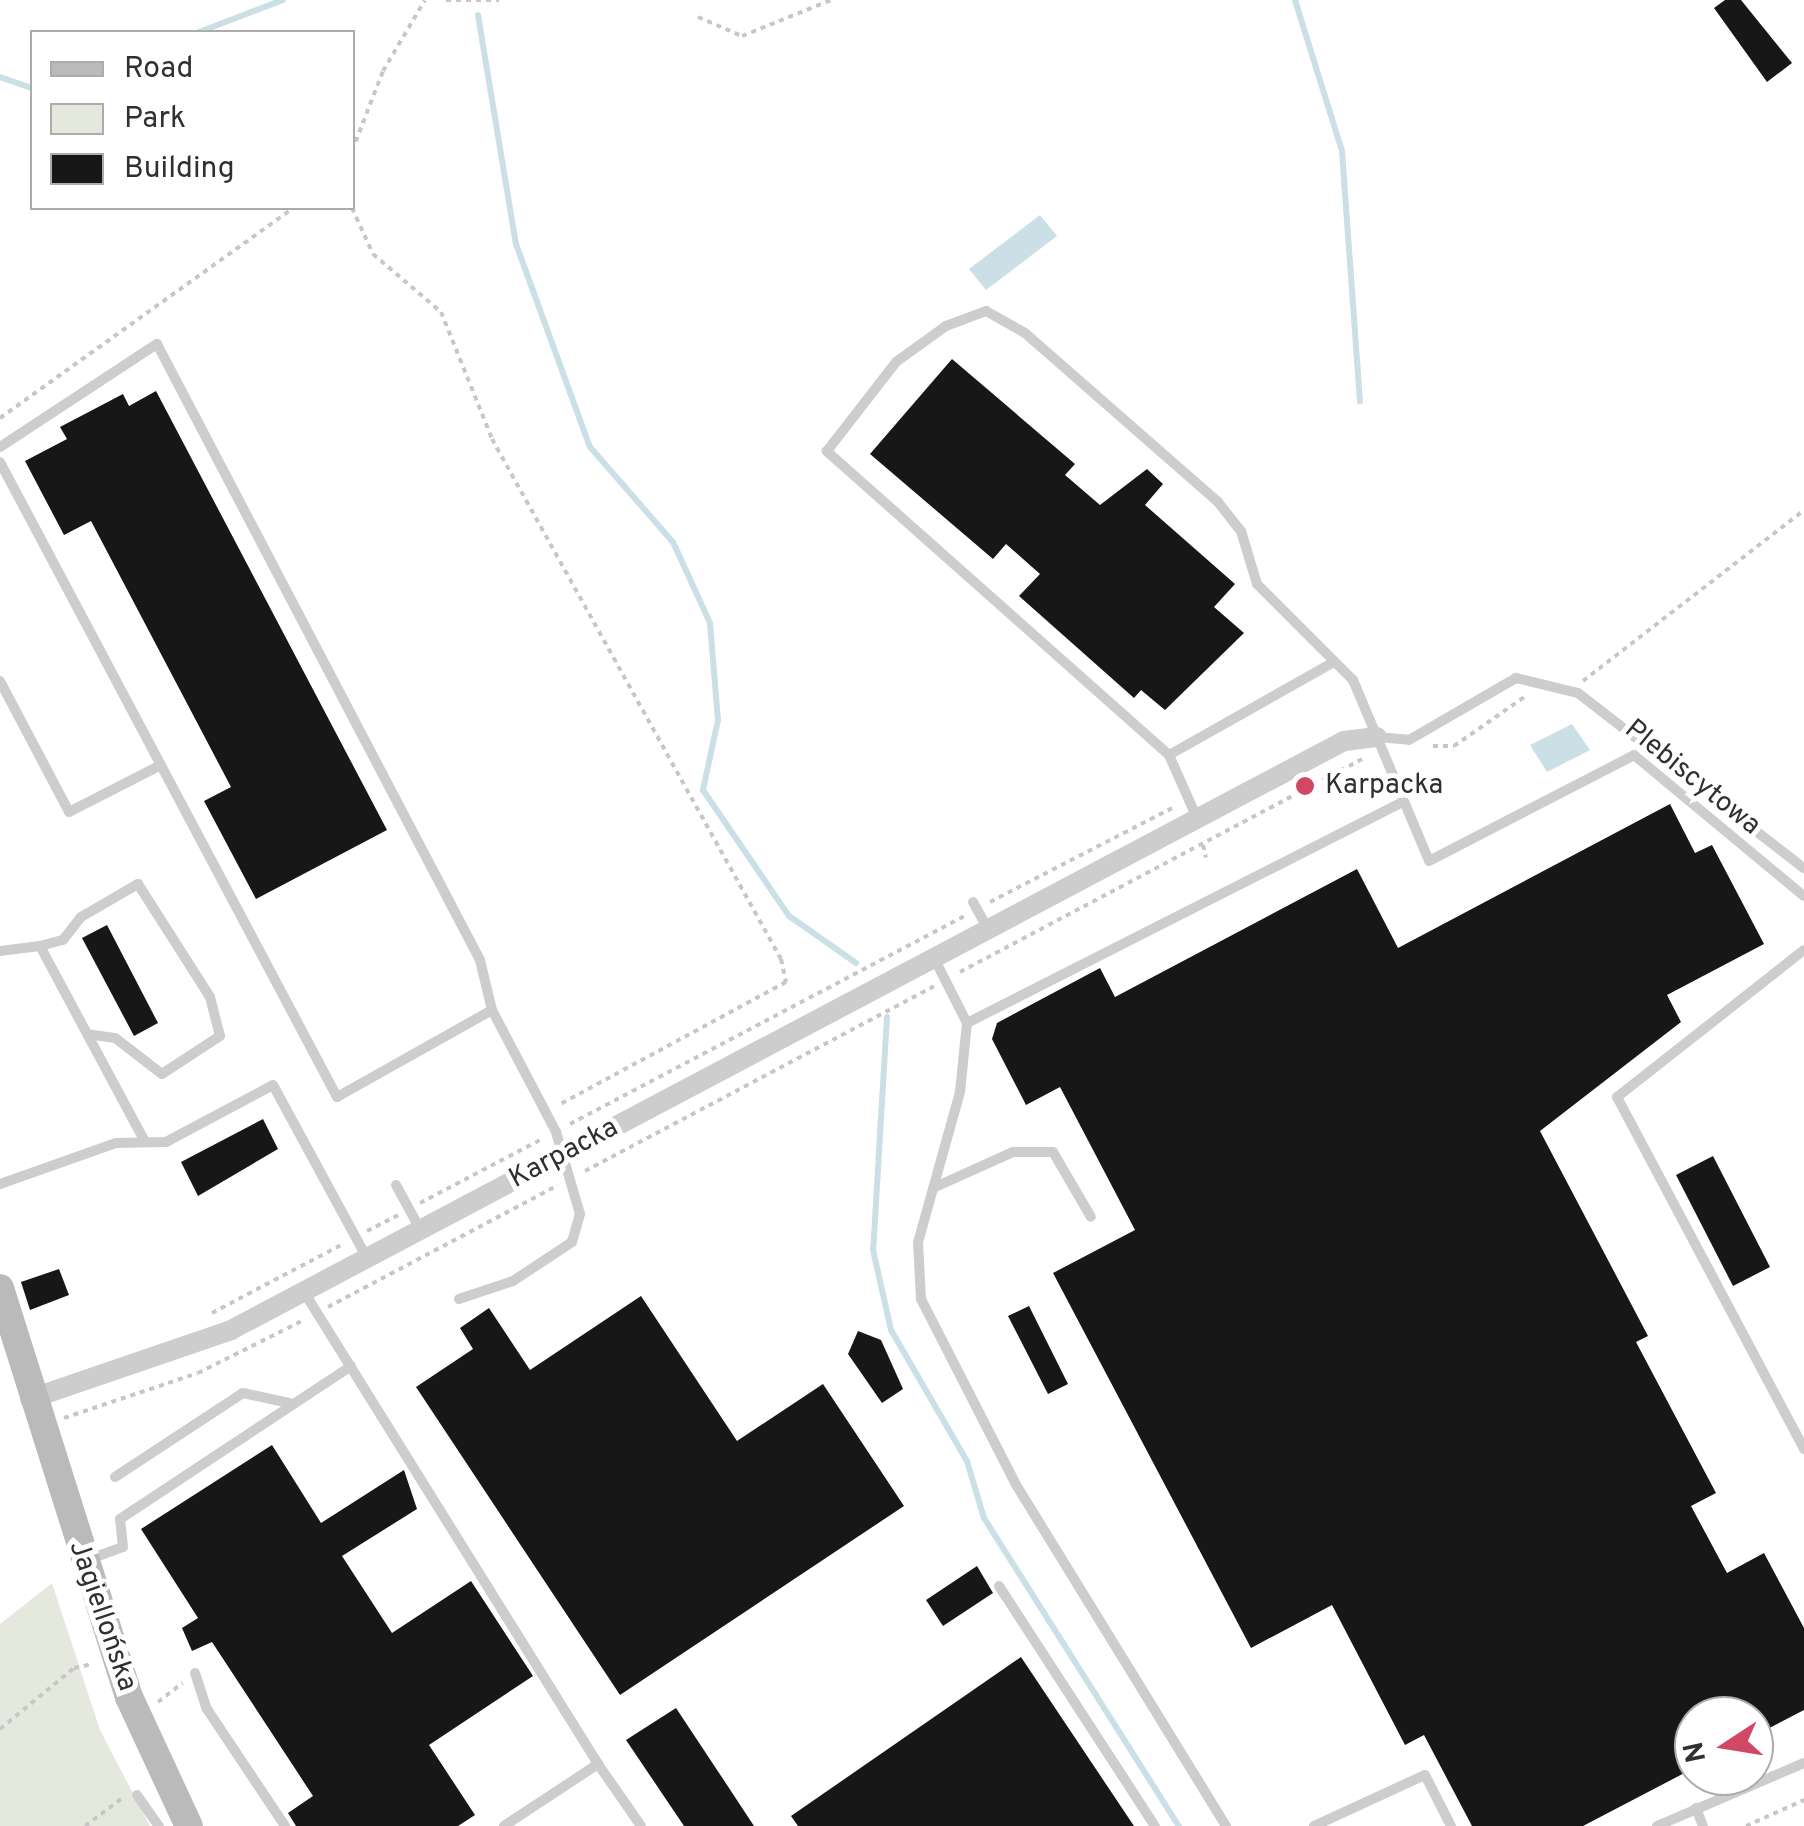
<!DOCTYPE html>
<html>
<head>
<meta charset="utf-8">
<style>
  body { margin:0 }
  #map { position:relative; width:1804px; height:1826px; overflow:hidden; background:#fff; font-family:Overpass,sans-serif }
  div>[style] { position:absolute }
  .green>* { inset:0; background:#e4e8dd }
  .water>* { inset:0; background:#cbe0e6 }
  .stream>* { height:6px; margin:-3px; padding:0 3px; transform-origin:3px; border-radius:3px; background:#cbe0e6 }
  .building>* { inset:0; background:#171717 }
  .path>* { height:4px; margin-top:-2px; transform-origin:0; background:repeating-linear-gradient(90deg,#c7c7c7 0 5px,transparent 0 10px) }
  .lane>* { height:10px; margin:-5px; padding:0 5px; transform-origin:5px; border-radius:5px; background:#cdcdcd }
  .street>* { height:20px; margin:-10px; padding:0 10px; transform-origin:10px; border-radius:10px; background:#cdcdcd }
  .secondary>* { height:28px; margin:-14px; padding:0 14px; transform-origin:14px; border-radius:14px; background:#bababa }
  .dots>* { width:28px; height:28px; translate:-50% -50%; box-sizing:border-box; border:5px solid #fff; border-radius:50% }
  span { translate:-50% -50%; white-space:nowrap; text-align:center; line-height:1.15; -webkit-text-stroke:10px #fff; paint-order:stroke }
  .street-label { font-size:28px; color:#303030 }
  .poi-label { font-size:28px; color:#303030 }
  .left { translate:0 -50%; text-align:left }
  .legend { position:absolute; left:30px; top:30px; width:325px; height:180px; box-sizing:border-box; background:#fff; border:2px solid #acacac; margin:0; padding:12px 18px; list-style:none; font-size:30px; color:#303030 }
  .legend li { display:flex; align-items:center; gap:20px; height:50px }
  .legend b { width:50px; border:2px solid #acacac }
  .north { position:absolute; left:1674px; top:1696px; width:100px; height:100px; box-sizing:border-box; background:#fff; border:2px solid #acacac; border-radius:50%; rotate:258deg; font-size:28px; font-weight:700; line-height:40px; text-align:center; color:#303030 }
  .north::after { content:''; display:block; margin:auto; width:35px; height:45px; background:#d14867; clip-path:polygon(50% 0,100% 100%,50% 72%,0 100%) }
</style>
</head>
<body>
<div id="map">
  <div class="green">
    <div style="clip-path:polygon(52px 1583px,100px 1730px,150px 1826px,0 1826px,0 1624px)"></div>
  </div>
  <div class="water">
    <div style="clip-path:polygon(1040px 215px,1057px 236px,986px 290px,969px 269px)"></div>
    <div style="clip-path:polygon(1572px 724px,1590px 750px,1547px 772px,1530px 745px)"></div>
  </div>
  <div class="stream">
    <div style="left:1295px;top:0;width:158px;rotate:72.7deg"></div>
    <div style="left:1342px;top:151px;width:251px;rotate:85.9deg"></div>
    <div style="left:478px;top:15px;width:232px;rotate:80.6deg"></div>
    <div style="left:516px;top:244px;width:216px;rotate:70deg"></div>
    <div style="left:590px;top:447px;width:126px;rotate:48.9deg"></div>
    <div style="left:673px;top:542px;width:89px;rotate:65.4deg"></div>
    <div style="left:710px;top:623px;width:97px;rotate:85.3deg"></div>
    <div style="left:718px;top:720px;width:72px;rotate:102.1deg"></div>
    <div style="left:703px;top:790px;width:153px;rotate:55.7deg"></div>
    <div style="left:789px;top:916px;width:82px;rotate:35deg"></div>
    <div style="left:199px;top:32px;width:90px;rotate:-20.9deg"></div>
    <div style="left:0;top:77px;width:34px;rotate:19deg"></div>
    <div style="left:887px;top:1017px;width:233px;rotate:93.4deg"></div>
    <div style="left:873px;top:1250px;width:82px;rotate:77.3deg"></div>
    <div style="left:891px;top:1330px;width:151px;rotate:59.9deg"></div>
    <div style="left:967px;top:1461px;width:59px;rotate:73.4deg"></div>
    <div style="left:984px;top:1518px;width:365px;rotate:57.7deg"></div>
  </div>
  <div class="building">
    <div style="clip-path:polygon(1725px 0,1741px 0,1792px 63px,1767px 82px,1714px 8px)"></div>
    <div style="clip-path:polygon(952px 359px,1075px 464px,1065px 475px,1100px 505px,1147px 469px,1163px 484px,1145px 505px,1235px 584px,1214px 607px,1244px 633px,1165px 710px,1141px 690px,1134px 698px,1019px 596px,1040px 574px,1006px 544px,993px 559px,870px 454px)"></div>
    <div style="clip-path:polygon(156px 391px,387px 830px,256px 899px,204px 801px,231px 787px,91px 521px,64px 535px,25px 461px,67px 439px,60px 427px,123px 394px,129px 406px)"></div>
    <div style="clip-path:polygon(1670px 804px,1695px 853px,1712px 845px,1764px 944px,1667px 995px,1681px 1022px,1540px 1131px,1648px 1336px,1636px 1342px,1716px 1493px,1691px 1506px,1727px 1573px,1764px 1553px,1804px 1628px,1804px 1710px,1754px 1736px,1754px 1716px,1694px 1716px,1694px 1768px,1583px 1826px,1472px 1826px,1424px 1735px,1405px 1745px,1332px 1605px,1251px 1648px,1053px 1273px,1135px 1230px,1060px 1087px,1026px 1105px,992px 1039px,997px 1023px,1100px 968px,1115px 997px,1357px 869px,1398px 948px)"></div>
    <div style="clip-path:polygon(107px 925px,158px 1023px,134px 1036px,82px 938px)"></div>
    <div style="clip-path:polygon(263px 1119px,278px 1149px,198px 1196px,181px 1162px)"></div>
    <div style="clip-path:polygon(1713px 1156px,1770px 1267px,1733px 1286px,1676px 1175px)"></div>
    <div style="clip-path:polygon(59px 1269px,69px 1295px,30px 1310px,21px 1282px)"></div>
    <div style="clip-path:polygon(641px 1296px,737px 1441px,823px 1384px,904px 1506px,620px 1695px,416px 1387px,473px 1349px,460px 1328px,489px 1308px,530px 1370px)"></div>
    <div style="clip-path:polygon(1029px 1306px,1068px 1384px,1048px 1394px,1008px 1316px)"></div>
    <div style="clip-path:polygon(858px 1331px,881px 1340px,903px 1389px,882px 1403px,848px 1354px)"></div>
    <div style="clip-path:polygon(272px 1445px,321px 1523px,404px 1470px,417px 1509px,342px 1556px,392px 1633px,471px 1581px,533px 1676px,429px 1745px,475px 1815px,458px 1826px,296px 1826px,288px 1813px,313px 1796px,212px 1642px,192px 1651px,182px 1628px,198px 1618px,141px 1529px)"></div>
    <div style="clip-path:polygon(977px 1566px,993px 1593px,943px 1626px,926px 1600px)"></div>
    <div style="clip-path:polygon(1021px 1657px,1134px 1826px,798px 1826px,791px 1816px)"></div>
    <div style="clip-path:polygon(676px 1708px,727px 1785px,754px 1826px,684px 1826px,626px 1740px)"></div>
  </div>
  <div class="path">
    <div style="left:446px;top:0;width:53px"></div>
    <div style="left:698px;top:17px;width:48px;rotate:23.4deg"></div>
    <div style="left:742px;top:36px;width:96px;rotate:-22deg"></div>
    <div style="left:352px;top:151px;width:86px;rotate:-68.8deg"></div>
    <div style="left:383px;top:71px;width:82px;rotate:-59.4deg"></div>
    <div style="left:352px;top:208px;width:51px;rotate:65.5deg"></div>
    <div style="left:373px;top:254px;width:89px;rotate:40.5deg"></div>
    <div style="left:441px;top:312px;width:137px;rotate:68.1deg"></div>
    <div style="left:492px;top:439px;width:595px;rotate:60.94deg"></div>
    <div style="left:781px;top:959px;width:24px;rotate:78deg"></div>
    <div style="left:786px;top:982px;width:257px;rotate:151.6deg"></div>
    <div style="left:0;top:418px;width:360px;rotate:-35.6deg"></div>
    <div style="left:1583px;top:681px;width:279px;rotate:-37.7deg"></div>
    <div style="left:1433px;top:746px;width:21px"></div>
    <div style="left:1454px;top:746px;width:89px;rotate:-34.9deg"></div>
    <div style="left:1203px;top:845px;width:13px;rotate:77deg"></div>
    <div style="left:990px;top:902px;width:205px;rotate:-27.3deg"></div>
    <div style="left:960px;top:972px;width:455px;rotate:-27.9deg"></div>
    <div style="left:570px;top:1124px;width:446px;rotate:-27.8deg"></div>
    <div style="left:585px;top:1171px;width:395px;rotate:-27.9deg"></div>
    <div style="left:420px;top:1203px;width:140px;rotate:-27.7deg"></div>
    <div style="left:367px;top:1231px;width:35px;rotate:-27deg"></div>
    <div style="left:328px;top:1307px;width:260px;rotate:-27.9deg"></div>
    <div style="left:212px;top:1313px;width:146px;rotate:-27.8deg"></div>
    <div style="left:64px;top:1418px;width:141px;rotate:-18.6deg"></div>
    <div style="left:198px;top:1373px;width:116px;rotate:-26.6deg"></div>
    <div style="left:158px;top:1702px;width:31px;rotate:-38deg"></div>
    <div style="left:0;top:1729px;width:96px;rotate:-39.5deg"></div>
    <div style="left:74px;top:1668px;width:19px;rotate:-12deg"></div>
    <div style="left:85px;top:1826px;width:45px;rotate:-36.9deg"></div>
    <div style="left:1746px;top:1826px;width:64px;rotate:-24.1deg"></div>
  </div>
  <div class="lane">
    <div style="left:0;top:447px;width:188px;rotate:-33.3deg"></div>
    <div style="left:157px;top:344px;width:696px;rotate:62.33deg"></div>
    <div style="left:480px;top:960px;width:51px;rotate:76.5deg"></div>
    <div style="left:492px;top:1010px;width:138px;rotate:62.3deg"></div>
    <div style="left:556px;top:1132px;width:85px;rotate:73.7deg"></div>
    <div style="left:580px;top:1214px;width:29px;rotate:106deg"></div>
    <div style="left:572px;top:1242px;width:71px;rotate:146.5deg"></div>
    <div style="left:513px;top:1281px;width:57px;rotate:161.6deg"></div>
    <div style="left:0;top:462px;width:719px;rotate:62.04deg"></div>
    <div style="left:337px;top:1097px;width:178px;rotate:-29.3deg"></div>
    <div style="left:0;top:681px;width:148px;rotate:62.2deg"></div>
    <div style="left:69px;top:812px;width:101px;rotate:-27.1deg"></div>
    <div style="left:1377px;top:737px;width:32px;rotate:5deg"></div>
    <div style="left:1409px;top:740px;width:124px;rotate:-30.1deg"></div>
    <div style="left:1516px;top:678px;width:64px;rotate:13.6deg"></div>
    <div style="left:1578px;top:693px;width:286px;rotate:37.8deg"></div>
    <div style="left:1169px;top:755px;width:458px;rotate:-138.4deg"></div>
    <div style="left:827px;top:451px;width:113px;rotate:-52.2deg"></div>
    <div style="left:896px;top:362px;width:62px;rotate:-35.8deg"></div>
    <div style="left:946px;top:326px;width:43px;rotate:-20.6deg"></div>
    <div style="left:986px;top:311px;width:45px;rotate:29.4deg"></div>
    <div style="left:1025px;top:333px;width:257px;rotate:41.2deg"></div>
    <div style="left:1218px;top:502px;width:37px;rotate:52deg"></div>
    <div style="left:1241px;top:531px;width:55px;rotate:73.2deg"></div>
    <div style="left:1257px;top:584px;width:136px;rotate:45deg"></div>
    <div style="left:1353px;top:680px;width:196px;rotate:67.2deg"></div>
    <div style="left:1429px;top:861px;width:231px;rotate:-27.3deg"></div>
    <div style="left:1634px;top:755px;width:221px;rotate:39.7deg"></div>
    <div style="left:1197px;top:818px;width:69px;rotate:-114deg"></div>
    <div style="left:1169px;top:755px;width:189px;rotate:-29.4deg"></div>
    <div style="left:973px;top:902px;width:31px;rotate:61deg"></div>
    <div style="left:40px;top:946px;width:24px;rotate:-15deg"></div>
    <div style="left:63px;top:940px;width:29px;rotate:-52deg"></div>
    <div style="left:81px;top:917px;width:66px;rotate:-30.1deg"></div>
    <div style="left:138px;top:884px;width:134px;rotate:57.5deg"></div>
    <div style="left:210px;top:997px;width:40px;rotate:75.6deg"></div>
    <div style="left:220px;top:1036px;width:69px;rotate:146.8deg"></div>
    <div style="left:162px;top:1074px;width:59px;rotate:-142.5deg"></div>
    <div style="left:115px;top:1038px;width:28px;rotate:-172deg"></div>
    <div style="left:1804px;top:950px;width:238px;rotate:141.8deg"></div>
    <div style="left:1617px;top:1097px;width:399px;rotate:62deg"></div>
    <div style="left:0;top:951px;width:40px;rotate:-7.1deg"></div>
    <div style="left:40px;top:946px;width:222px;rotate:61.8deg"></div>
    <div style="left:934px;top:958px;width:73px;rotate:63.1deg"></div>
    <div style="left:967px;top:1023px;width:69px;rotate:95.8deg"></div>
    <div style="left:960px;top:1092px;width:156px;rotate:105.6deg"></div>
    <div style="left:918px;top:1242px;width:57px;rotate:87deg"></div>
    <div style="left:921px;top:1299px;width:207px;rotate:62.9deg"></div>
    <div style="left:1015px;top:1483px;width:403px;rotate:58.4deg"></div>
    <div style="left:967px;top:1023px;width:484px;rotate:-26.9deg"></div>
    <div style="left:0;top:1184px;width:123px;rotate:-19.5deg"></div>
    <div style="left:116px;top:1143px;width:50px;rotate:-1.1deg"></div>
    <div style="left:166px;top:1142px;width:121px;rotate:-28deg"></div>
    <div style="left:273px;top:1085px;width:197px;rotate:61.5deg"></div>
    <div style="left:396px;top:1185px;width:50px;rotate:61.4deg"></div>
    <div style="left:933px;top:1188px;width:88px;rotate:-24.2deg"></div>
    <div style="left:1013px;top:1152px;width:40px"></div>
    <div style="left:1053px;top:1152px;width:75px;rotate:59.7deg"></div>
    <div style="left:304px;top:1292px;width:556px;rotate:58.08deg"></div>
    <div style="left:115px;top:1477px;width:153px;rotate:-33.3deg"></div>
    <div style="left:243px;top:1393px;width:52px;rotate:12.2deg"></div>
    <div style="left:87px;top:1560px;width:38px;rotate:-20deg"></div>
    <div style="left:123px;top:1547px;width:28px;rotate:-96deg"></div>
    <div style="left:120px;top:1519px;width:277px;rotate:-33.5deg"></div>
    <div style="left:999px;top:1586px;width:286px;rotate:57deg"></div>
    <div style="left:195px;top:1673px;width:38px;rotate:72deg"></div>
    <div style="left:207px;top:1709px;width:141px;rotate:56.3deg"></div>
    <div style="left:137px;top:1795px;width:38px;rotate:55deg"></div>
    <div style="left:1696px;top:1808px;width:19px;rotate:69deg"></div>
    <div style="left:504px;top:1826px;width:113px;rotate:-33.4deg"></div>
    <div style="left:598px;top:1764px;width:75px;rotate:55.3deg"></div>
    <div style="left:1314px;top:1826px;width:122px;rotate:-24.7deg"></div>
    <div style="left:1425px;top:1775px;width:57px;rotate:63deg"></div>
    <div style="left:1657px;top:1826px;width:160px;rotate:-23.2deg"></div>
  </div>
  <div class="street">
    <div style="left:30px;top:1399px;width:213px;rotate:-18.9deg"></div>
    <div style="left:231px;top:1330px;width:1259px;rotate:-27.89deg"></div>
    <div style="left:1344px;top:741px;width:33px;rotate:-7deg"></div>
  </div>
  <div class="secondary">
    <div style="left:0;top:1288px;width:429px;rotate:72.5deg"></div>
    <div style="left:129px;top:1697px;width:142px;rotate:65.1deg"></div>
  </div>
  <div class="dots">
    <div style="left:1305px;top:786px;background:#d14867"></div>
  </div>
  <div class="street-label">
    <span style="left:1692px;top:778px;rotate:39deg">Plebiscytowa</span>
    <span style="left:564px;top:1154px;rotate:-28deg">Karpacka</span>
    <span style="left:102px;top:1616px;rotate:71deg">Jagiellońska</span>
  </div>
  <div class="poi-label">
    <span class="left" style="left:1325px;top:786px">Karpacka</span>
  </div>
  <ul class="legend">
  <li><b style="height:12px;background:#bababa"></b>Road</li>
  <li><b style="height:28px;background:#e4e8dd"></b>Park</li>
  <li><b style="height:28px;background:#171717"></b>Building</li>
  </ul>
  <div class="north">N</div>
</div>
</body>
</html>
